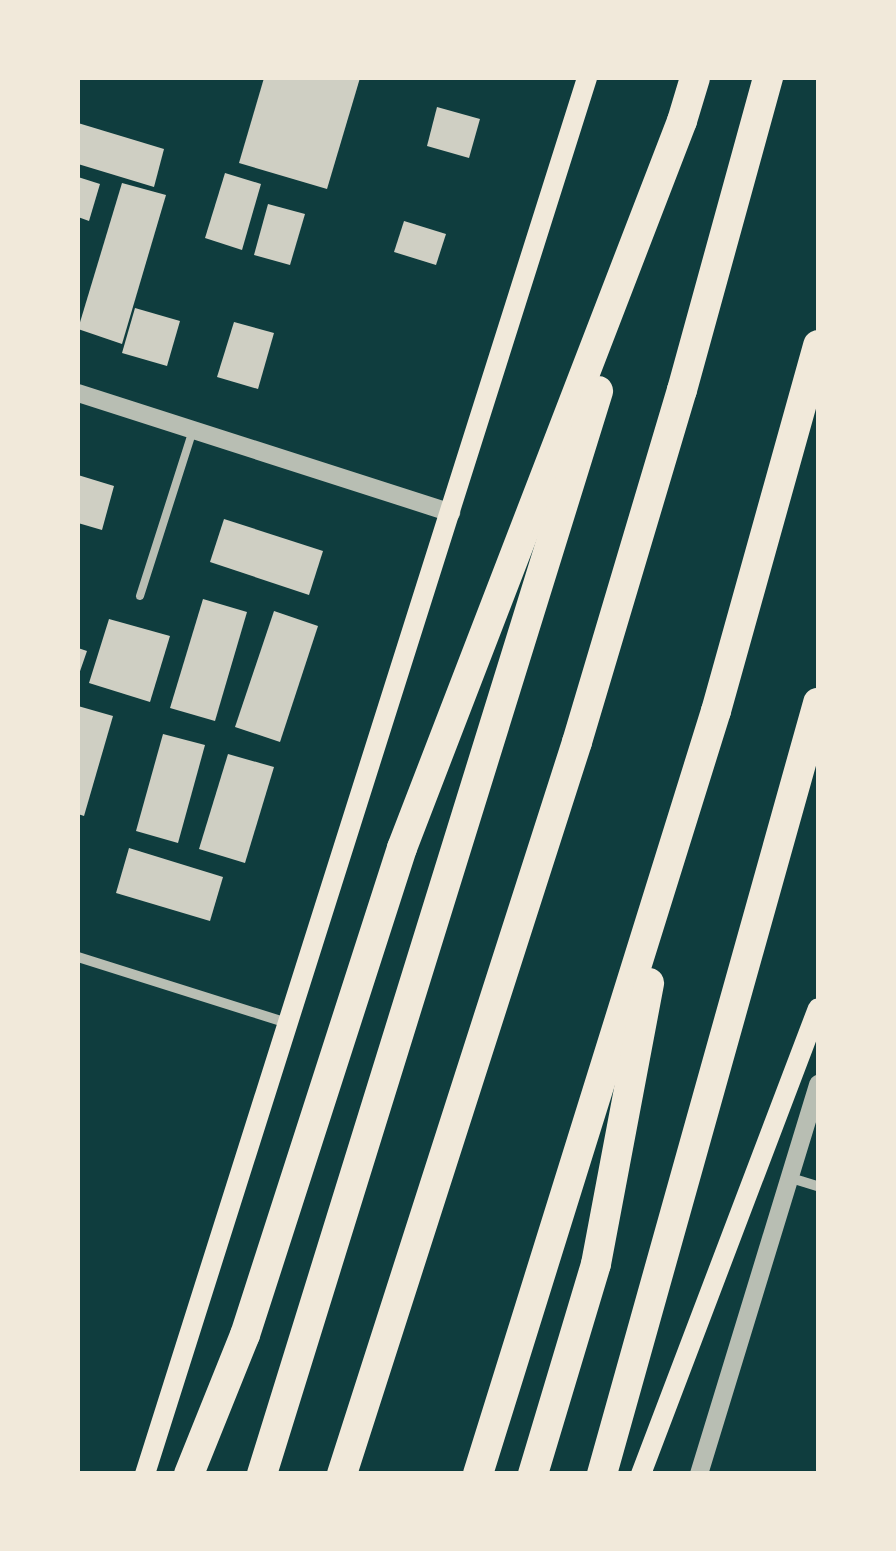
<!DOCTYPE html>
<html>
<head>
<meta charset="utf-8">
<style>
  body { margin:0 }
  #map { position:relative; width:896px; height:1551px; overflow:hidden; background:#0f3d3e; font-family:Rubik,sans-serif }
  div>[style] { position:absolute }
  .building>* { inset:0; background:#cfcfc3 }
  .service>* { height:8px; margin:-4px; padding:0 4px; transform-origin:4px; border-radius:4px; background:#b8beb3 }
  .minor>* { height:10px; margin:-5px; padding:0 5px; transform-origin:5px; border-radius:5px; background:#b8beb3 }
  .tertiary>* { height:18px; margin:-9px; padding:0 9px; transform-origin:9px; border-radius:9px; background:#b8beb3 }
  .secondary>* { height:20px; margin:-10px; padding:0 10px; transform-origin:10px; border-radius:10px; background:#f1e9da }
  .motorway>* { height:30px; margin:-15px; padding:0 15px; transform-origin:15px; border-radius:15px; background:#f1e9da }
  span { translate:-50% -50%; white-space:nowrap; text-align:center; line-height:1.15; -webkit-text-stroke:10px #f1e9da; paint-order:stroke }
  .frame { position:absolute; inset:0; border:80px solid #f1e9da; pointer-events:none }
</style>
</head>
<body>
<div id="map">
  <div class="building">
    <div style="clip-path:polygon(264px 78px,360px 78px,327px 189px,239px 163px)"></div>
    <div style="clip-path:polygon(437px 107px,480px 119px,469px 158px,427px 146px)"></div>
    <div style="clip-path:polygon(78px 123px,164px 149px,154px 187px,78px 164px)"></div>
    <div style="clip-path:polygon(225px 173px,261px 184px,242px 250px,205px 238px)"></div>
    <div style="clip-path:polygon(78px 177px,100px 184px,89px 221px,78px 217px)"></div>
    <div style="clip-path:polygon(122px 183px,166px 195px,122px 344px,78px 329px)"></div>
    <div style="clip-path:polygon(268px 204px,305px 214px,290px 265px,254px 255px)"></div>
    <div style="clip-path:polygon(404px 221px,446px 234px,436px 265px,394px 252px)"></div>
    <div style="clip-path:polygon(135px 308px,180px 321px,167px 366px,122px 353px)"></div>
    <div style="clip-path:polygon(234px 322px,274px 333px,258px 389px,217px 377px)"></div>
    <div style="clip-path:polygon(78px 475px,114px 486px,102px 530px,78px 523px)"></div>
    <div style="clip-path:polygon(224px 519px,323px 551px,309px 595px,210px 562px)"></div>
    <div style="clip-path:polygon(203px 599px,247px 612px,215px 721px,170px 708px)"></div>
    <div style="clip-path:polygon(274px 611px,318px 626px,280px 742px,235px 727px)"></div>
    <div style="clip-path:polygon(109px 619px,170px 636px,150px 702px,89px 683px)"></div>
    <div style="clip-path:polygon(78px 648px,87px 651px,78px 677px)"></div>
    <div style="clip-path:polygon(78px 706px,113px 716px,84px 816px,78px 814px)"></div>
    <div style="clip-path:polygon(163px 734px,205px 745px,178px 843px,136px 831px)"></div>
    <div style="clip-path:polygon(228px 754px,274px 767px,245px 863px,199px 849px)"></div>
    <div style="clip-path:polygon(129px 848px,223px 877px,210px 921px,116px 893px)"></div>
  </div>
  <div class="service">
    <div style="left:140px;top:596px;width:174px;rotate:-72.3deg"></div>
  </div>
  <div class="minor">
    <div style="left:78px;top:957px;width:222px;rotate:17.5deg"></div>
    <div style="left:791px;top:1178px;width:28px;rotate:17deg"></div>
  </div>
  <div class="tertiary">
    <div style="left:78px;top:393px;width:392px;rotate:17.8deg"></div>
    <div style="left:699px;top:1474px;width:408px;rotate:-73deg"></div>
  </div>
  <div class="secondary">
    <div style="left:145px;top:1474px;width:1464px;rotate:-72.43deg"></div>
    <div style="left:641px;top:1474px;width:498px;rotate:-69.2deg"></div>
  </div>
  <div class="motorway">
    <div style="left:189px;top:1474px;width:150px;rotate:-68.1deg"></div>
    <div style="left:245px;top:1335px;width:512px;rotate:-72.13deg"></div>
    <div style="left:402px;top:848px;width:779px;rotate:-68.94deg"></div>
    <div style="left:682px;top:121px;width:45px;rotate:-73.2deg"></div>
    <div style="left:262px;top:1474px;width:1134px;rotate:-72.76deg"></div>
    <div style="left:342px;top:1474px;width:769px;rotate:-72.2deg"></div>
    <div style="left:577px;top:742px;width:367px;rotate:-73.4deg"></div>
    <div style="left:682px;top:390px;width:324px;rotate:-74.6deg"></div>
    <div style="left:478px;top:1474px;width:799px;rotate:-72.68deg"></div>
    <div style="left:716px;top:711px;width:380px;rotate:-74.4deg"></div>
    <div style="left:533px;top:1474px;width:219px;rotate:-73.3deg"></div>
    <div style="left:596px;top:1264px;width:286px;rotate:-79.3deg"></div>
    <div style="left:602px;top:1474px;width:801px;rotate:-74.35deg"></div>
  </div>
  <div class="frame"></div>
</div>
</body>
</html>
